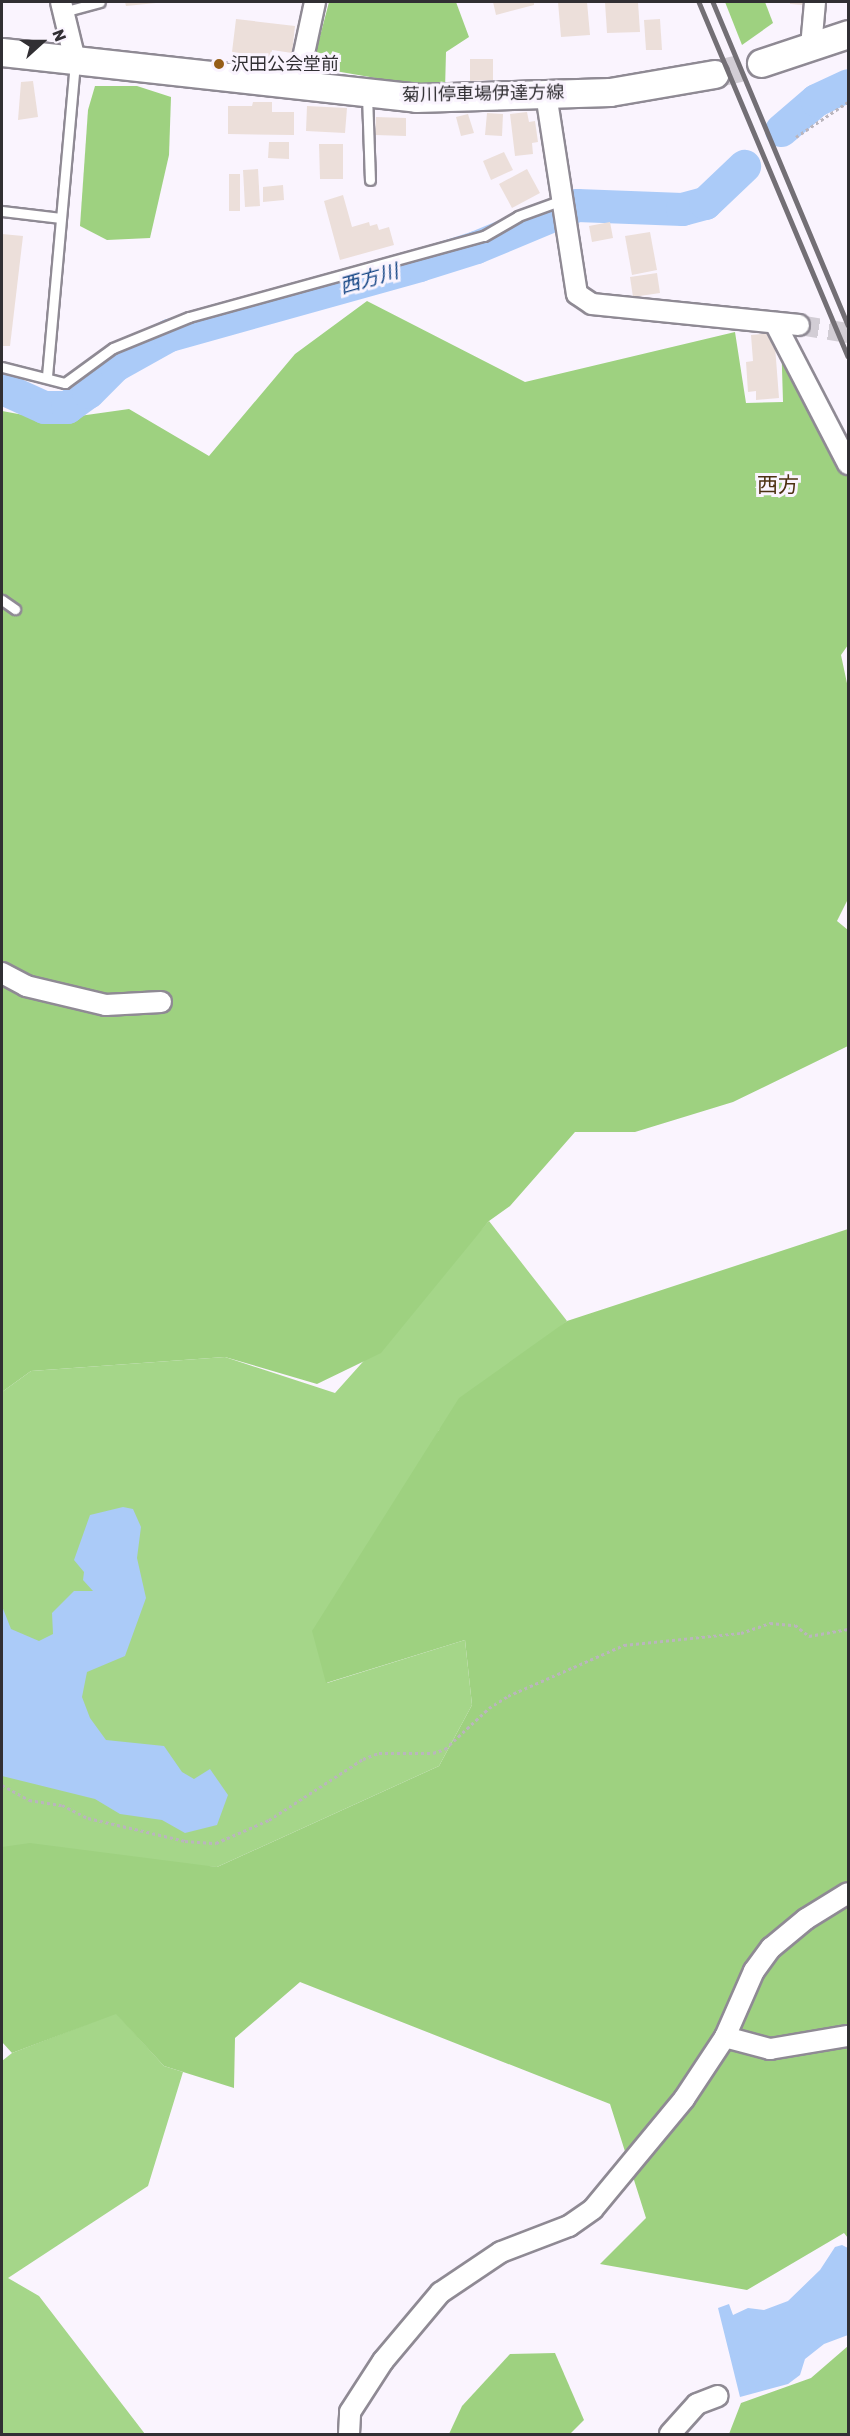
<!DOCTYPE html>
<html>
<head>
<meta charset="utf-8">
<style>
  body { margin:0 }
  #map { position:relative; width:850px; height:2436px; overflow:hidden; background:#faf4fe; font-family:Rubik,"Noto Sans JP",sans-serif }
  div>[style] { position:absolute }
  .green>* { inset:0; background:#a5d689 }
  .forest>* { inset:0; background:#9ed180 }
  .water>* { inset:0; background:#abcbf8 }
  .river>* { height:33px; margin:-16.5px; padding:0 16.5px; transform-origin:16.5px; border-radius:16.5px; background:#abcbf8 }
  .building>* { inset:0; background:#ecdfda }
  .street-tunnel>* { height:20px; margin-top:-10px; transform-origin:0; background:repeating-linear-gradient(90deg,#d2cdd5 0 20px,transparent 0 30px) }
  .secondary-tunnel>* { height:27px; margin-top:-13.5px; transform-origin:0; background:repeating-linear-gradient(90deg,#d2cdd5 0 27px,transparent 0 41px) }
  .path>* { height:3px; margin-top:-1.5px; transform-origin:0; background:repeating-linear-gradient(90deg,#bab5bd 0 3px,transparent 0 6px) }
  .roads { filter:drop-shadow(2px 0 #8f8a94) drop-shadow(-2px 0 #8f8a94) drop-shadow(0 2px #8f8a94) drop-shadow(0 -2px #8f8a94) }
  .lane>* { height:9px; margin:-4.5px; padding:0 4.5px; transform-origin:4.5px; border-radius:4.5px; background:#fff }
  .street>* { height:20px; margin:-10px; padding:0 10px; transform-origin:10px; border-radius:10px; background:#fff }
  .secondary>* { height:27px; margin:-13.5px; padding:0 13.5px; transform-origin:13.5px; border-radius:13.5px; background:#fff }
  .rail>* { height:4.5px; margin:-2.25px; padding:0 2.25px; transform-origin:2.25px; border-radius:2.25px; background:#736f75 }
  .dots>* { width:16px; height:16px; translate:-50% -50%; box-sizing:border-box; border:3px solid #faf4fe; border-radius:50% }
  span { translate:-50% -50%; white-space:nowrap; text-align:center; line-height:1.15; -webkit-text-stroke:6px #faf4fe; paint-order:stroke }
  .poi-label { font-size:18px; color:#312f33 }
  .left { translate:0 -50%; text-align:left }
  .street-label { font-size:18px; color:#312f33 }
  .water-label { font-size:20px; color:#114283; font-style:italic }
  .quarter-label { font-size:21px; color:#4c3112 }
  .frame { position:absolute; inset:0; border:3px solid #312f33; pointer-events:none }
  .north { position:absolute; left:12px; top:12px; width:60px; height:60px; -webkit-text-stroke:4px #faf4fe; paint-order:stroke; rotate:69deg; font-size:16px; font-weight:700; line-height:24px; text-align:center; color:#312f33 }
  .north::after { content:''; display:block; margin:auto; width:21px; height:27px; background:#312f33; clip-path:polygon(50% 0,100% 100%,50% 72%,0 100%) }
</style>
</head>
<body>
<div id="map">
  <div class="green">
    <div style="clip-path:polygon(489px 1221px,567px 1321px,439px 1430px,327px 1683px,465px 1640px,472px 1705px,439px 1766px,217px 1867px,2px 1856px,2px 1392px,31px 1371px,225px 1357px,335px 1393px)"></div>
    <div style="clip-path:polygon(116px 2013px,164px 2066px,183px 2072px,148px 2186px,8px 2278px,39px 2296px,145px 2434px,2px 2434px,2px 2061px,12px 2053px)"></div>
  </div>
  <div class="forest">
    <div style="clip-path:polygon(329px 2px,456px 2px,469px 37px,446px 52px,445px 90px,312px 67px)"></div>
    <div style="clip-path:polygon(725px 2px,765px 2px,773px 23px,742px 45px)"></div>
    <div style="clip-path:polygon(95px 86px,137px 86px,171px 97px,169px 155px,150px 238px,107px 240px,80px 226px,88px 110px)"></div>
    <div style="clip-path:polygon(367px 301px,525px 382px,735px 332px,746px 403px,783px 402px,781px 335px,848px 476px,848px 645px,841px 655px,848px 688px,848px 899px,837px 921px,848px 930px,848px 1046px,733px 1102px,635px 1132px,575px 1132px,510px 1206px,489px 1221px,381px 1353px,317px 1384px,225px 1357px,31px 1371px,2px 1392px,2px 411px,51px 420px,129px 409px,209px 456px,295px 354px)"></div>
    <div style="clip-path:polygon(848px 1229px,848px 2238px,844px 2233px,747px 2290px,600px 2264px,646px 2218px,610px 2104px,300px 1982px,235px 2038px,234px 2088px,164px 2066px,116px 2014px,12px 2053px,2px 2042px,2px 1847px,30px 1843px,217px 1867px,439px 1766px,472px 1705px,465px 1640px,326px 1683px,312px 1631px,459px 1398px,567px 1321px)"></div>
    <div style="clip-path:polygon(848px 2346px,848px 2434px,729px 2434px,741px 2403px,811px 2378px)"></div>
    <div style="clip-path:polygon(555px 2353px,584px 2420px,570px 2434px,449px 2434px,462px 2406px,510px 2354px)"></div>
  </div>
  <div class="water">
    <div style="clip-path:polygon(123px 1507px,133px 1509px,141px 1527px,137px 1558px,146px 1598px,125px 1656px,87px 1672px,82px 1697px,90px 1718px,106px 1740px,164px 1746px,182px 1772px,194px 1779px,210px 1769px,228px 1795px,217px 1825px,185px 1833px,162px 1820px,120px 1814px,95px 1799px,2px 1776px,2px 1606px,11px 1629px,39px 1641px,53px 1634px,52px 1613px,74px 1591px,93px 1591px,83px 1580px,84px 1572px,74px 1560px,90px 1515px)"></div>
    <div style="clip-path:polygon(842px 2245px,848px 2248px,848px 2335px,824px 2344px,805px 2359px,800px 2375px,788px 2384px,740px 2397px,718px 2308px,729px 2304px,733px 2315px,748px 2308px,764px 2310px,788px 2301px,820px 2270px,835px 2247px)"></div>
  </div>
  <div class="river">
    <div style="left:781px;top:130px;width:46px;rotate:-40.6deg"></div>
    <div style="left:816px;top:100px;width:35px;rotate:-25deg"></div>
    <div style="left:2px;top:388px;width:46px;rotate:24.3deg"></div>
    <div style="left:44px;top:407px;width:23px"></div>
    <div style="left:67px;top:407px;width:26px;rotate:-36deg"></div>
    <div style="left:88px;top:392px;width:38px;rotate:-45deg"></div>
    <div style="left:115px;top:365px;width:62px;rotate:-29.1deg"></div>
    <div style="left:169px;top:335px;width:260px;rotate:-15.6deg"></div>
    <div style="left:419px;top:265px;width:60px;rotate:-17.5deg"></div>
    <div style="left:476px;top:247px;width:109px;rotate:-22.6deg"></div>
    <div style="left:577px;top:205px;width:105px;rotate:2.2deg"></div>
    <div style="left:682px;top:209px;width:24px;rotate:-15deg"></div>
    <div style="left:705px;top:203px;width:54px;rotate:-43.5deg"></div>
  </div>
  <div class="building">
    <div style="clip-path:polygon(125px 2px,156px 2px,156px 3px,126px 6px)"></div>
    <div style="clip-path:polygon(493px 2px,534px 2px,534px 5px,496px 15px)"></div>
    <div style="clip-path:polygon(558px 2px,587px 2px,590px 35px,561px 37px)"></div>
    <div style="clip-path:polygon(605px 2px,638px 2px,640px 32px,607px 33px)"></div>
    <div style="clip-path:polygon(790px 2px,803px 2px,803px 5px,790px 4px)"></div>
    <div style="clip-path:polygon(236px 19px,295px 26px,292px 53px,272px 50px,271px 57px,232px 52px)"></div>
    <div style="clip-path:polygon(660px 19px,662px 50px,646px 50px,644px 20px)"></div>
    <div style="clip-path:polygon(470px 59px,493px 59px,493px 80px,470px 81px)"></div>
    <div style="clip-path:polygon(33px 81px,38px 117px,18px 120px,21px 82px)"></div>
    <div style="clip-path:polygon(253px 102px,272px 102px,272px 112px,294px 112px,294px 135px,228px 134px,228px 106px,252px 106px)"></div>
    <div style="clip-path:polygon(307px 106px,347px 108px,345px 133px,306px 131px)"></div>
    <div style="clip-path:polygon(527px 112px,529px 122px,535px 121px,538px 142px,532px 143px,533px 154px,515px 156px,510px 114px)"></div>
    <div style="clip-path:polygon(487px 113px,503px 114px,502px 136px,485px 135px)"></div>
    <div style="clip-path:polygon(468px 114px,474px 133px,461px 136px,456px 117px)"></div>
    <div style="clip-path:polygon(376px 117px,406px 118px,406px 136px,375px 135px)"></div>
    <div style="clip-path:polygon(269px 142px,289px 142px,289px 159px,268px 158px)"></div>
    <div style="clip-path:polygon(319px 144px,343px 144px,343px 179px,320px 179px)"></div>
    <div style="clip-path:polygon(504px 152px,513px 170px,491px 180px,483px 161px)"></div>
    <div style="clip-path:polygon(258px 169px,260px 206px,245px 207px,243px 170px)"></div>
    <div style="clip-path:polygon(527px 169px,540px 193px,512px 208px,499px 184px)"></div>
    <div style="clip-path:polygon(229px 174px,240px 174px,240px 211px,229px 211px)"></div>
    <div style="clip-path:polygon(283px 185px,284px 200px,263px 202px,263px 187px)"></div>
    <div style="clip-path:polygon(343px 195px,352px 227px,369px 222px,370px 226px,377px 224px,379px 230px,389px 227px,394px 245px,340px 260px,324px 201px)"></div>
    <div style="clip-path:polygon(610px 222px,613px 238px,592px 242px,589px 226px)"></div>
    <div style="clip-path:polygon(650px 232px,657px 270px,632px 275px,625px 236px)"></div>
    <div style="clip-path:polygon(2px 234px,23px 236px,10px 346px,2px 346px)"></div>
    <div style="clip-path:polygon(657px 273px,660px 293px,633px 297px,630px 277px)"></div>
    <div style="clip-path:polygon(774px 333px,779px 398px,756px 400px,756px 391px,748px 392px,746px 362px,753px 361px,751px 335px)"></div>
  </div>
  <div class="street-tunnel">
    <div style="left:799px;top:325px;width:50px;rotate:9.3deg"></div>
  </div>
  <div class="secondary-tunnel">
    <div style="left:714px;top:74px;width:48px;rotate:-13.2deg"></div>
  </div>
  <div class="path">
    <div style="left:796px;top:137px;width:63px;rotate:-33.9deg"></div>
    <div style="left:2px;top:1785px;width:31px;rotate:29deg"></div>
    <div style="left:29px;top:1800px;width:33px;rotate:9deg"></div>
    <div style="left:62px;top:1805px;width:29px;rotate:27deg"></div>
    <div style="left:88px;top:1818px;width:100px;rotate:13.3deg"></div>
    <div style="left:185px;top:1841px;width:31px;rotate:4deg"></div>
    <div style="left:216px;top:1843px;width:58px;rotate:-23.5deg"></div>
    <div style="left:269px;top:1820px;width:112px;rotate:-33deg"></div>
    <div style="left:363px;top:1759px;width:17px;rotate:-21deg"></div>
    <div style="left:379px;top:1753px;width:54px"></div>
    <div style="left:433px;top:1753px;width:13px;rotate:-18deg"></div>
    <div style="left:445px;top:1749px;width:60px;rotate:-43deg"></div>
    <div style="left:489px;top:1708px;width:22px;rotate:-32deg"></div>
    <div style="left:508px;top:1696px;width:127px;rotate:-23.7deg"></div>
    <div style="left:624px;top:1645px;width:118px;rotate:-5.9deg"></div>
    <div style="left:741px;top:1633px;width:31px;rotate:-19deg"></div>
    <div style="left:770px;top:1623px;width:25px;rotate:5deg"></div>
    <div style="left:795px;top:1625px;width:18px;rotate:38deg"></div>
    <div style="left:809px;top:1636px;width:40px;rotate:-10deg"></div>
  </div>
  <div class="roads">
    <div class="lane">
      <div style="left:63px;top:12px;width:38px;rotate:-15deg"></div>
      <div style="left:367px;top:95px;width:85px;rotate:88deg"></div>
      <div style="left:2px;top:211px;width:59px;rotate:6.8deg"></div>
      <div style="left:2px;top:367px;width:65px;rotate:14.3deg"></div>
      <div style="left:65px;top:383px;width:59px;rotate:-36.1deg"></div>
      <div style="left:113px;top:348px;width:82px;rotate:-22.2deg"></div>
      <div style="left:189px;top:317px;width:306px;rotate:-15.4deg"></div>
      <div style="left:484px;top:236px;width:39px;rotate:-30deg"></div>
      <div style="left:518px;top:216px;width:47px;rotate:-20deg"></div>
      <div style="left:47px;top:376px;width:315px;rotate:-84.9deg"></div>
      <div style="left:2px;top:600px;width:16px;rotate:35deg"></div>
    </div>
    <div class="street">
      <div style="left:61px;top:2px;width:60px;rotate:76.4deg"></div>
      <div style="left:811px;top:47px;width:45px;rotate:-84.9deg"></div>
      <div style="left:297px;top:86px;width:86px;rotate:-77.9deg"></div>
      <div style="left:546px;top:94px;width:202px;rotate:81.2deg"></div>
      <div style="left:577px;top:294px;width:18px;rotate:34deg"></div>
      <div style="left:592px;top:304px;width:208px;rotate:5.8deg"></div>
      <div style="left:775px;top:323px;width:159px;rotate:62.6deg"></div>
      <div style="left:2px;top:973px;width:27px;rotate:28deg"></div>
      <div style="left:26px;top:986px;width:82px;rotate:13.4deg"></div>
      <div style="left:106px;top:1005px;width:55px;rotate:-3.1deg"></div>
      <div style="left:725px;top:2037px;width:47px;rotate:14.9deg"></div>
      <div style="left:770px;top:2049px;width:79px;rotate:-9.5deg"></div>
      <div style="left:349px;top:2434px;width:22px;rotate:-87deg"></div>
      <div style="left:350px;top:2412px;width:61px;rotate:-57.1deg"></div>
      <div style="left:383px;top:2361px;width:89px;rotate:-50deg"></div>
      <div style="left:440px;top:2293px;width:73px;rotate:-33.9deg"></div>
      <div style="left:501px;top:2252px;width:73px;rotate:-20.9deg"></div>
      <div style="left:569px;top:2226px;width:29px;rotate:-35deg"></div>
      <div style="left:593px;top:2209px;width:143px;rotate:-50.4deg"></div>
      <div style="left:684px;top:2099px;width:74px;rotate:-56.5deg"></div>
      <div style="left:725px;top:2037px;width:72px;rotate:-66.3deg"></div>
      <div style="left:754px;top:1971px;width:29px;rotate:-54deg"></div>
      <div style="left:771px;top:1948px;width:45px;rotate:-39.6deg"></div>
      <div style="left:806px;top:1919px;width:49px;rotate:-31.8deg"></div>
      <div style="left:670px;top:2434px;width:40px;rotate:-48deg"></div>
      <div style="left:697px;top:2404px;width:22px;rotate:-21deg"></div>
    </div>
    <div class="secondary">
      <div style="left:2px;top:52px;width:417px;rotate:6.3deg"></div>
      <div style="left:416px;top:98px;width:194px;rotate:-1.8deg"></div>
      <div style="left:610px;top:92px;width:106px;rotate:-9.8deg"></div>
      <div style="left:761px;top:63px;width:92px;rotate:-18.4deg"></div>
    </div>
  </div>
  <div class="rail">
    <div style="left:699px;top:2px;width:384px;rotate:67.2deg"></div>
    <div style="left:713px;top:2px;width:350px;rotate:67.3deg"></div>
  </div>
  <div class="dots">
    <div style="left:219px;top:64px;background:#965f17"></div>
  </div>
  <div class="poi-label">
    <span class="left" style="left:231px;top:64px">沢田公会堂前</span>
  </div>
  <div class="street-label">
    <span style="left:483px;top:94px;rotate:-1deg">菊川停車場伊達方線</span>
  </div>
  <div class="water-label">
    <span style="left:369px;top:279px;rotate:-16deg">西方川</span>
  </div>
  <div class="quarter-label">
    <span style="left:778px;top:485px">西方</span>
  </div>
  <div class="frame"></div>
  <div class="north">N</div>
</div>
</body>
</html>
